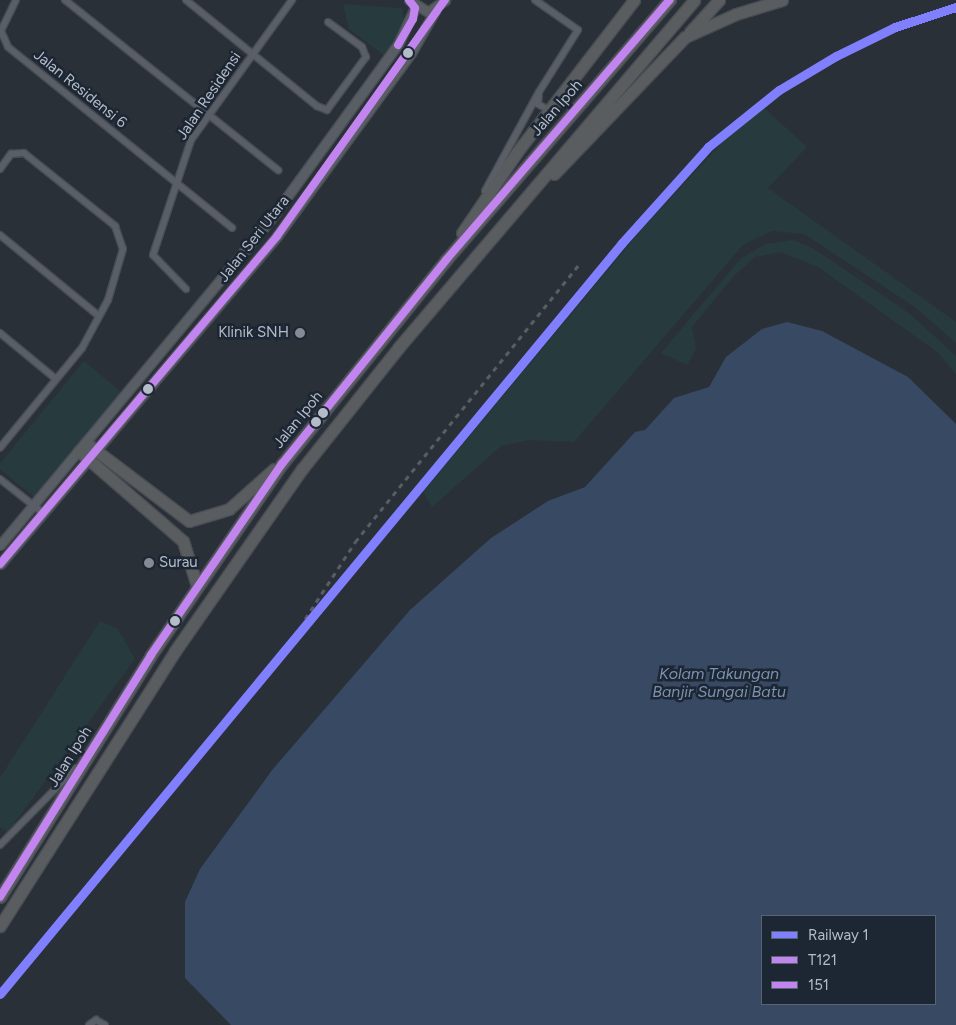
<!DOCTYPE html>
<html>
<head>
<meta charset="utf-8">
<style>
  body { margin:0 }
  #map { position:relative; width:956px; height:1025px; overflow:hidden; background:#2a3038; font-family:Figtree,sans-serif }
  div>[style] { position:absolute }
  .green>* { inset:0; background:#273a3e }
  .water>* { inset:0; background:#384963 }
  .roads { filter:drop-shadow(1px 0 #484c53) drop-shadow(-1px 0 #484c53) drop-shadow(0 1px #484c53) drop-shadow(0 -1px #484c53) }
  .street>* { height:6px; margin:-3px; padding:0 3px; transform-origin:3px; border-radius:3px; background:#5a5e66 }
  .secondary>* { height:9px; margin:-4.5px; padding:0 4.5px; transform-origin:4.5px; border-radius:4.5px; background:#595d64 }
  .highway>* { height:11px; margin:-5.5px; padding:0 5.5px; transform-origin:5.5px; border-radius:5.5px; background:#5a5d60 }
  .rail>* { height:2.5px; margin-top:-1.25px; transform-origin:0; background:repeating-linear-gradient(90deg,#595d64 0 5px,transparent 0 10px) }
  .bus-1>* { height:8px; margin:-4px; padding:0 4px; transform-origin:4px; border-radius:4px; background:#c285f0 }
  .bus-2>* { height:8px; margin:-4px; padding:0 4px; transform-origin:4px; border-radius:4px; background:#c285f0 }
  .rail-1>* { height:9px; margin:-4.5px; padding:0 4.5px; transform-origin:4.5px; border-radius:4.5px; background:#8080ff }
  .dots>* { width:14px; height:14px; translate:-50% -50%; box-sizing:border-box; border:2px solid #1d2633; border-radius:50% }
  span { translate:-50% -50%; white-space:nowrap; text-align:center; line-height:1.15; -webkit-text-stroke:5px #1d2633; paint-order:stroke }
  .street-label { font-size:15px; color:#b4bcc9 }
  .poi-label { font-size:15px; color:#b4bcc9 }
  .right { translate:-100% -50%; text-align:right }
  .left { translate:0 -50%; text-align:left }
  .water-label { font-size:16px; color:#7c92b1; font-style:italic }
  .legend { position:absolute; left:761px; top:915px; width:175px; height:90px; box-sizing:border-box; background:#1d2633; border:1px solid #59626f; margin:0; padding:6px 9px; list-style:none; font-size:15px; color:#b4bcc9 }
  .legend li { display:flex; align-items:center; gap:10px; height:25px }
  .legend b { width:25px; border:1px solid #59626f }
</style>
</head>
<body>
<div id="map">
  <div class="green">
    <div style="clip-path:polygon(343px 4px,402px 8px,406px 28px,385px 56px,349px 29px)"></div>
    <div style="clip-path:polygon(764px 108px,807px 147px,768px 188px,956px 322px,956px 343px,915px 307px,804px 234px,772px 231px,743px 245px,574px 442px,529px 440px,501px 446px,432px 507px,423px 492px,644px 227px,733px 131px)"></div>
    <div style="clip-path:polygon(793px 240px,813px 248px,910px 314px,956px 356px,956px 374px,937px 352px,818px 267px,781px 252px,755px 257px,734px 276px,692px 327px,696px 349px,687px 365px,661px 353px,741px 258px,766px 244px)"></div>
    <div style="clip-path:polygon(84px 361px,122px 393px,35px 498px,0 469px,0 463px)"></div>
    <div style="clip-path:polygon(100px 621px,118px 629px,135px 659px,8px 832px,0 827px,0 778px)"></div>
  </div>
  <div class="water">
    <div style="clip-path:polygon(evenodd,787px 322px,822px 331px,908px 377px,956px 424px,956px 1025px,231px 1025px,185px 978px,185px 902px,200px 869px,273px 769px,410px 610px,491px 538px,548px 501px,585px 487px,635px 432px,645px 430px,674px 398px,709px 387px,726px 357px,762px 329px,787px 322px,762px 916px,935px 916px,935px 1004px,762px 1004px,762px 916px)"></div>
  </div>
  <div class="roads">
    <div class="street">
      <div style="left:16px;top:0;width:34px;rotate:116deg"></div>
      <div style="left:1px;top:31px;width:17px;rotate:66deg"></div>
      <div style="left:8px;top:47px;width:288px;rotate:38.9deg"></div>
      <div style="left:65px;top:0;width:273px;rotate:38.6deg"></div>
      <div style="left:186px;top:0;width:169px;rotate:39deg"></div>
      <div style="left:317px;top:106px;width:11px;rotate:22deg"></div>
      <div style="left:327px;top:110px;width:66px;rotate:-53.7deg"></div>
      <div style="left:366px;top:57px;width:11px;rotate:-112deg"></div>
      <div style="left:362px;top:47px;width:42px;rotate:-143.7deg"></div>
      <div style="left:535px;top:0;width:52px;rotate:34.9deg"></div>
      <div style="left:578px;top:30px;width:73px;rotate:122.2deg"></div>
      <div style="left:0;top:169px;width:19px;rotate:-54deg"></div>
      <div style="left:11px;top:154px;width:13px;rotate:-4deg"></div>
      <div style="left:24px;top:153px;width:117px;rotate:38.7deg"></div>
      <div style="left:115px;top:226px;width:24px;rotate:71deg"></div>
      <div style="left:123px;top:249px;width:53px;rotate:106.4deg"></div>
      <div style="left:108px;top:300px;width:55px;rotate:118.4deg"></div>
      <div style="left:82px;top:348px;width:129px;rotate:129.4deg"></div>
      <div style="left:485px;top:191px;width:113px;rotate:-61.4deg"></div>
      <div style="left:539px;top:92px;width:12px;rotate:95deg"></div>
      <div style="left:538px;top:104px;width:13px;rotate:29deg"></div>
      <div style="left:0;top:235px;width:128px;rotate:39.3deg"></div>
      <div style="left:186px;top:289px;width:47px;rotate:-134.1deg"></div>
      <div style="left:153px;top:255px;width:121px;rotate:-71.7deg"></div>
      <div style="left:191px;top:140px;width:173px;rotate:-54.2deg"></div>
      <div style="left:0;top:333px;width:72px;rotate:39.4deg"></div>
      <div style="left:0;top:479px;width:55px;rotate:38.3deg"></div>
      <div style="left:0;top:845px;width:108px;rotate:-45.4deg"></div>
      <div style="left:89px;top:1025px;width:9px;rotate:-36deg"></div>
      <div style="left:96px;top:1020px;width:10px;rotate:29deg"></div>
    </div>
    <div class="secondary">
      <div style="left:409px;top:0;width:22px;rotate:32deg"></div>
      <div style="left:428px;top:12px;width:21px;rotate:-35deg"></div>
      <div style="left:0;top:545px;width:433px;rotate:-50.3deg"></div>
      <div style="left:276px;top:212px;width:208px;rotate:-54deg"></div>
      <div style="left:398px;top:44px;width:40px;rotate:-65deg"></div>
      <div style="left:0;top:564px;width:429px;rotate:-49.8deg"></div>
      <div style="left:277px;top:236px;width:227px;rotate:-53.8deg"></div>
      <div style="left:411px;top:53px;width:48px;rotate:-60.3deg"></div>
    </div>
    <div class="highway">
      <div style="left:690px;top:32px;width:43px;rotate:-47.8deg"></div>
      <div style="left:554px;top:174px;width:190px;rotate:-46.3deg"></div>
      <div style="left:685px;top:37px;width:56px;rotate:-24.3deg"></div>
      <div style="left:736px;top:14px;width:48px;rotate:-16.9deg"></div>
      <div style="left:462px;top:233px;width:98px;rotate:-55.8deg"></div>
      <div style="left:517px;top:152px;width:192px;rotate:-52.4deg"></div>
      <div style="left:86px;top:443px;width:129px;rotate:37.1deg"></div>
      <div style="left:189px;top:521px;width:42px;rotate:-16.7deg"></div>
      <div style="left:229px;top:509px;width:60px;rotate:-41.6deg"></div>
      <div style="left:79px;top:451px;width:138px;rotate:40.9deg"></div>
      <div style="left:183px;top:541px;width:47px;rotate:72.7deg"></div>
      <div style="left:0;top:897px;width:285px;rotate:-58deg"></div>
      <div style="left:151px;top:655px;width:232px;rotate:-55.6deg"></div>
      <div style="left:282px;top:464px;width:262px;rotate:-51.2deg"></div>
      <div style="left:446px;top:260px;width:343px;rotate:-49.3deg"></div>
      <div style="left:0;top:926px;width:326px;rotate:-57.5deg"></div>
      <div style="left:175px;top:651px;width:222px;rotate:-55.1deg"></div>
      <div style="left:302px;top:469px;width:156px;rotate:-51.5deg"></div>
      <div style="left:399px;top:347px;width:455px;rotate:-49.6deg"></div>
    </div>
  </div>
  <div class="rail">
    <div style="left:305px;top:619px;width:92px;rotate:-57deg"></div>
    <div style="left:355px;top:542px;width:358px;rotate:-51.1deg"></div>
  </div>
  <div class="bus-1">
    <div style="left:398px;top:45px;width:30px;rotate:-60deg"></div>
    <div style="left:413px;top:19px;width:11px;rotate:-80deg"></div>
    <div style="left:415px;top:8px;width:10px;rotate:-127deg"></div>
    <div style="left:0;top:564px;width:429px;rotate:-49.8deg"></div>
    <div style="left:277px;top:236px;width:290px;rotate:-54.6deg"></div>
  </div>
  <div class="bus-2">
    <div style="left:0;top:897px;width:285px;rotate:-58deg"></div>
    <div style="left:151px;top:655px;width:232px;rotate:-55.6deg"></div>
    <div style="left:282px;top:464px;width:262px;rotate:-51.2deg"></div>
    <div style="left:446px;top:260px;width:343px;rotate:-49.3deg"></div>
  </div>
  <div class="rail-1">
    <div style="left:0;top:994px;width:975px;rotate:-50.37deg"></div>
    <div style="left:622px;top:243px;width:129px;rotate:-48.1deg"></div>
    <div style="left:708px;top:147px;width:91px;rotate:-38.8deg"></div>
    <div style="left:779px;top:90px;width:66px;rotate:-30.8deg"></div>
    <div style="left:836px;top:56px;width:66px;rotate:-26.2deg"></div>
    <div style="left:895px;top:27px;width:64px;rotate:-18.2deg"></div>
  </div>
  <div class="dots">
    <div style="left:408px;top:53px;background:#b4bcc9"></div>
    <div style="left:300px;top:333px;background:#848b96"></div>
    <div style="left:148px;top:389px;background:#b4bcc9"></div>
    <div style="left:323px;top:413px;background:#b4bcc9"></div>
    <div style="left:316px;top:422px;background:#b4bcc9"></div>
    <div style="left:149px;top:563px;background:#848b96"></div>
    <div style="left:175px;top:621px;background:#b4bcc9"></div>
  </div>
  <div class="street-label">
    <span style="left:80px;top:89px;rotate:39deg">Jalan Residensi 6</span>
    <span style="left:209px;top:96px;rotate:-56deg">Jalan Residensi</span>
    <span style="left:557px;top:108px;rotate:-49deg">Jalan Ipoh</span>
    <span style="left:254px;top:239px;rotate:-52deg">Jalan Seri Utara</span>
    <span style="left:298px;top:420px;rotate:-51deg">Jalan Ipoh</span>
    <span style="left:70px;top:757px;rotate:-58deg">Jalan Ipoh</span>
  </div>
  <div class="poi-label">
    <span class="right" style="left:289px;top:333px">Klinik SNH</span>
    <span class="left" style="left:159px;top:563px">Surau</span>
  </div>
  <div class="water-label">
    <span style="left:719px;top:683px">Kolam Takungan<br>Banjir Sungai Batu</span>
  </div>
  <ul class="legend">
  <li><b style="height:6px;background:#8080ff"></b>Railway 1</li>
  <li><b style="height:6px;background:#c285f0"></b>T121</li>
  <li><b style="height:6px;background:#c285f0"></b>151</li>
  </ul>
</div>
</body>
</html>
